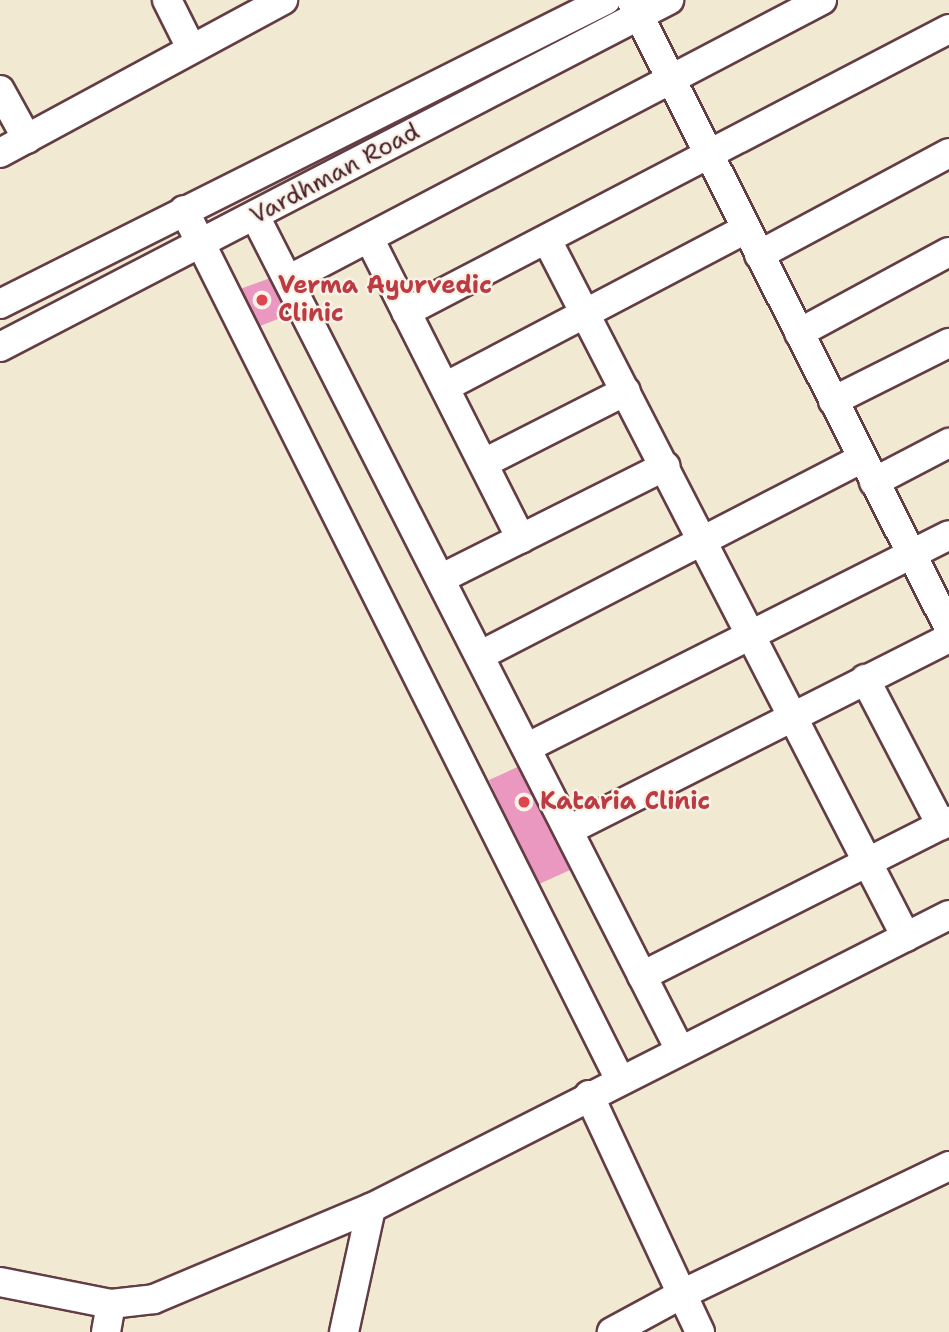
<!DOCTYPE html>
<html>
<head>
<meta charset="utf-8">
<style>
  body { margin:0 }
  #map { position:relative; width:949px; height:1332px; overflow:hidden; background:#f2e9d3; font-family:"Shantell Sans",sans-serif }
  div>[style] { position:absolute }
  .building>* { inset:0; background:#ea98c0 }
  .roads { filter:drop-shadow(2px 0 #633d44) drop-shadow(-2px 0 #633d44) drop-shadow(0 2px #633d44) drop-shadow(0 -2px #633d44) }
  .minor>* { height:28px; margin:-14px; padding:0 14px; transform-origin:14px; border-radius:14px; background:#fff }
  .dots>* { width:19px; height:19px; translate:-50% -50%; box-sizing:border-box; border:4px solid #f7f3e8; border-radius:50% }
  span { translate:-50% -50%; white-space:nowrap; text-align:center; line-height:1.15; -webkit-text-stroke:5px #f7f3e8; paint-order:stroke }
  .street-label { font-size:24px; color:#4a1f2b }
  .health-label { font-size:24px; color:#be3a42; font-weight:700 }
  .left { translate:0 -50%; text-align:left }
</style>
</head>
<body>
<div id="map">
  <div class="building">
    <div style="clip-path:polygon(273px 277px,288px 315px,255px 328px,240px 289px)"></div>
    <div style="clip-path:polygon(533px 760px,581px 865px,537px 885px,489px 780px)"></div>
  </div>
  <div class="roads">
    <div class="minor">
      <div style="left:167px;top:0;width:54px;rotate:63.4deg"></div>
      <div style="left:631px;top:0;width:704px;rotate:63.14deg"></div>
      <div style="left:0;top:90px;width:56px;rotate:61.1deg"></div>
      <div style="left:0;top:153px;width:322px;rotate:-28.4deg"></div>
      <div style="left:184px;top:210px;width:973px;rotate:63.38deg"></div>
      <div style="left:255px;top:216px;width:936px;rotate:63deg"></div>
      <div style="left:369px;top:238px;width:337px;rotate:63.2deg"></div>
      <div style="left:547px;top:240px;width:784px;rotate:62.75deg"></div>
      <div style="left:759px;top:255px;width:216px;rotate:-28.2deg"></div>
      <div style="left:288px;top:280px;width:603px;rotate:-27.67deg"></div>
      <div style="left:0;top:304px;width:678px;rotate:-26.64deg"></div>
      <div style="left:406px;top:312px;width:612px;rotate:-27.53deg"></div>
      <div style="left:799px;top:333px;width:170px;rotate:-28.4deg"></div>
      <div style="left:0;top:347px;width:754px;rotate:-27.42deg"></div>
      <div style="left:445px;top:387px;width:340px;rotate:-27.7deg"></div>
      <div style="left:833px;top:401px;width:130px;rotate:-26.6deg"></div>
      <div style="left:484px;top:463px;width:159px;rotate:-26.9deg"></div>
      <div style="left:874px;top:482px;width:85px;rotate:-27.5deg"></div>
      <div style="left:442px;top:578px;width:250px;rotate:-26.6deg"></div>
      <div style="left:481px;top:655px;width:429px;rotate:-27.3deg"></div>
      <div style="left:865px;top:679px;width:165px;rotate:62.5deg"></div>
      <div style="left:528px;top:747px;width:471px;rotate:-26.7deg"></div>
      <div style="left:569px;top:830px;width:426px;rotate:-26.8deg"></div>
      <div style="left:642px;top:976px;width:344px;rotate:-26.8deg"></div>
      <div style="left:589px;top:1095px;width:220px;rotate:65deg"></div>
      <div style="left:682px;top:1294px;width:80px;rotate:151.5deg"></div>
      <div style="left:0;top:1282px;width:113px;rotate:11.2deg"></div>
      <div style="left:111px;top:1304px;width:43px;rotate:-6.6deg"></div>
      <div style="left:154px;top:1299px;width:235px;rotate:-22.8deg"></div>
      <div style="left:371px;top:1208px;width:648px;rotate:-26.88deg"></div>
      <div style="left:106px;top:1332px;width:28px;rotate:-80deg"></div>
      <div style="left:344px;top:1332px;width:127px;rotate:-77.7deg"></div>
      <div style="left:700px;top:1332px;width:42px;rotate:-115.3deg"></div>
      <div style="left:682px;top:1294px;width:296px;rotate:-25.6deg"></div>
    </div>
  </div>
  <div class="dots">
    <div style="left:262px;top:300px;background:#e0444e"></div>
    <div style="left:524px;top:802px;background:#e0444e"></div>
  </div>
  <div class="street-label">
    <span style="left:335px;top:174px;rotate:-28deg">Vardhman Road</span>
  </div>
  <div class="health-label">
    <span class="left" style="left:278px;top:300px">Verma Ayurvedic<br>Clinic</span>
    <span class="left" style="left:540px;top:802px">Kataria Clinic</span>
  </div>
</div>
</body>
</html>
